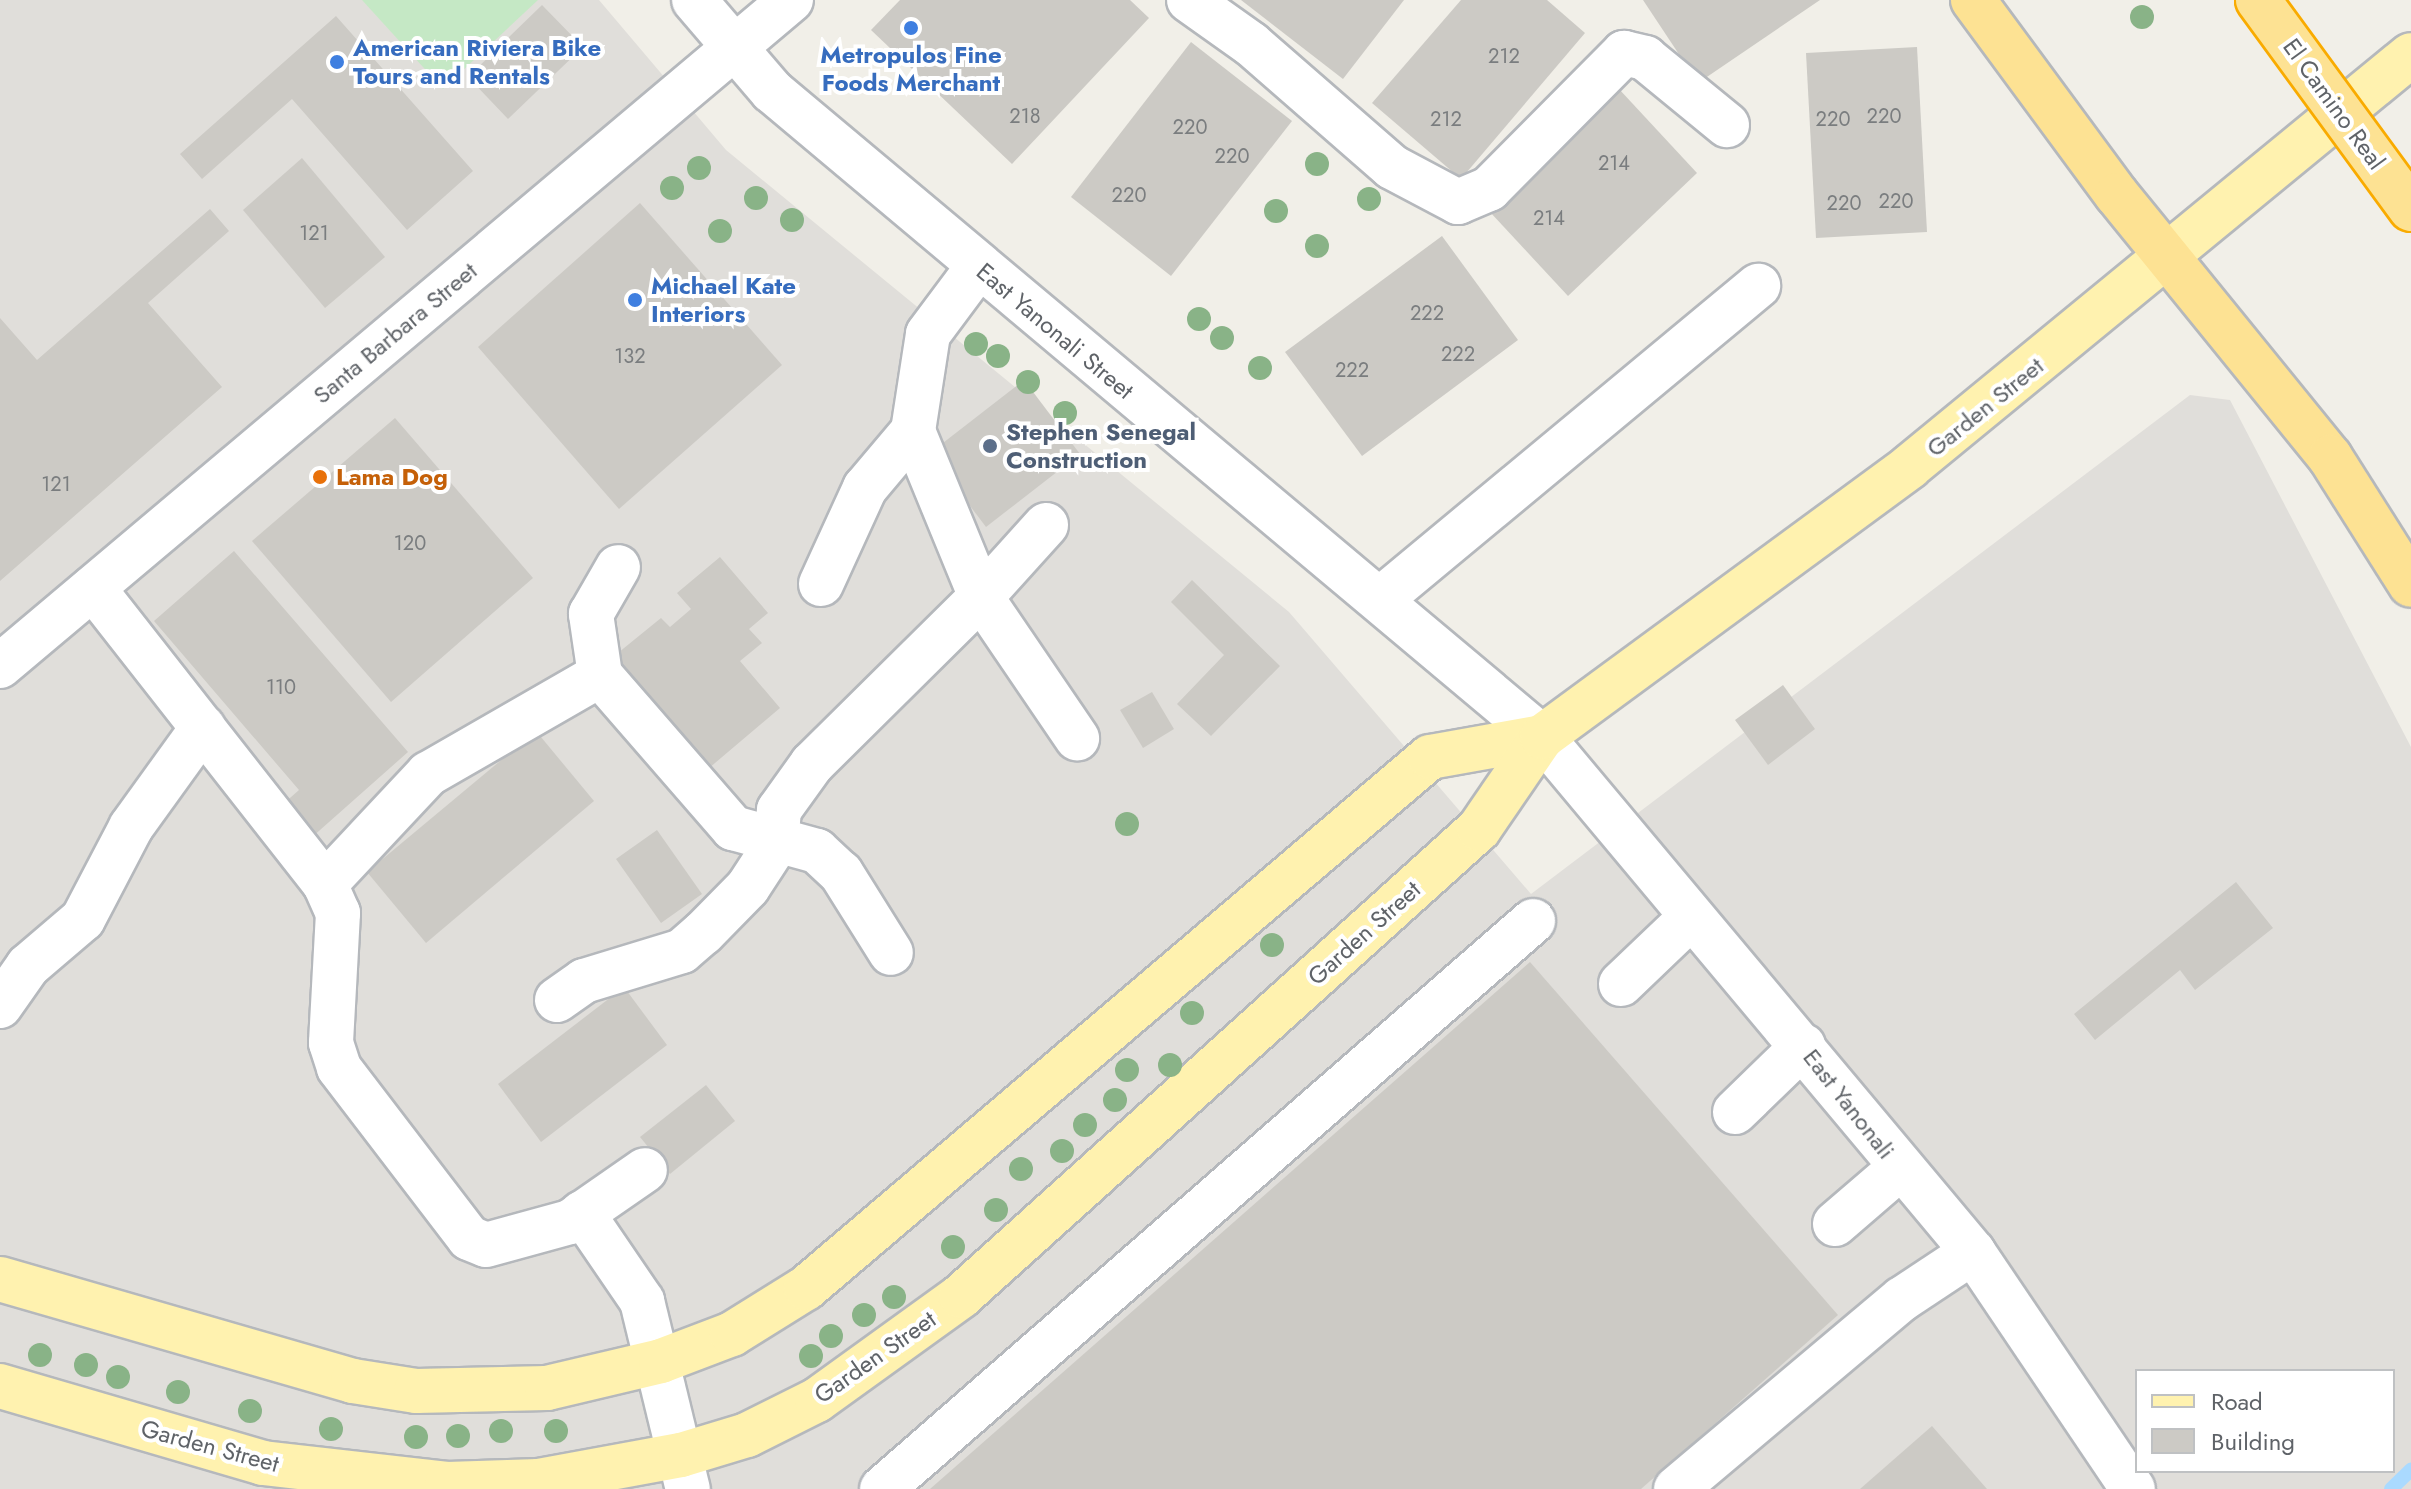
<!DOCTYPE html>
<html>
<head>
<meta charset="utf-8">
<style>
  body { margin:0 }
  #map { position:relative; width:2411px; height:1489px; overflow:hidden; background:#f1efe8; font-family:Jost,sans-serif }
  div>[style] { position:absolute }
  .industrial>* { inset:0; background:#e0deda }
  .green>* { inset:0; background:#c5e8c5 }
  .stream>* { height:14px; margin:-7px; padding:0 7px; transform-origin:7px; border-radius:7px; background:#aadaff }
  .building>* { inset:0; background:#cccac5 }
  .roads { filter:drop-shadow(2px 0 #b5b8bc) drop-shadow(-2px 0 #b5b8bc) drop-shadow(0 2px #b5b8bc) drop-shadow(0 -2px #b5b8bc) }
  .minor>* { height:44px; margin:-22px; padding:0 22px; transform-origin:22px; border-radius:22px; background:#fff }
  .major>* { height:44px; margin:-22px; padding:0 22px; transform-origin:22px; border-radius:22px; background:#fff2af }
  .highway>* { height:44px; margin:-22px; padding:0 22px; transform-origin:22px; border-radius:22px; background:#fde293 }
  .bridges { filter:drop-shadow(2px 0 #f9ab00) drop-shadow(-2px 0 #f9ab00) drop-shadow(0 2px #f9ab00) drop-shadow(0 -2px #f9ab00) }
  .highway-bridge>* { height:44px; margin:-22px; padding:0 22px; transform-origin:22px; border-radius:22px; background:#fde293 }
  .trees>* { width:24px; height:24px; margin:-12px; border-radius:50%; background:#89b387 }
  .dots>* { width:22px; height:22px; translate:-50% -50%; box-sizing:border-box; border:4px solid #fff; border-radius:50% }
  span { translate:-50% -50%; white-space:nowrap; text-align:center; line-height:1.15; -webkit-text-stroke:8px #fff; paint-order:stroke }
  .number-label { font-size:20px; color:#7a7d7f }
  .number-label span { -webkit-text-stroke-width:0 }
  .shop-label { font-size:24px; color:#366cbe; font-weight:700 }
  .left { translate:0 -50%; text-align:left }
  .street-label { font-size:24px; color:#5f6368 }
  .service-label { font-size:24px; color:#4e5e75; font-weight:700 }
  .food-label { font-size:24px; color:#c56008; font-weight:700 }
  .legend { position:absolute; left:2135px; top:1369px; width:260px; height:104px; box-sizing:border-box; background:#fff; border:2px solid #bfc1c3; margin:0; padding:10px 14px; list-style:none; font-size:24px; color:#5f6368 }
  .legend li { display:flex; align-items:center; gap:16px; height:40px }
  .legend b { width:40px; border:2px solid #bfc1c3 }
</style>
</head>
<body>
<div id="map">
  <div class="industrial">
    <div style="clip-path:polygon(evenodd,0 0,599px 0,726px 150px,1289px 612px,1531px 894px,2190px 395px,2230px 400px,2411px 747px,2411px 1489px,0 1489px,0 0,2137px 1371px,2393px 1371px,2393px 1471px,2137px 1471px,2137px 1371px)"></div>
  </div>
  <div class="green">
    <div style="clip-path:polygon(362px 0,538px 0,443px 89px)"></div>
  </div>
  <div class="stream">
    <div style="left:2391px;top:1489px;width:28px;rotate:-44deg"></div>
  </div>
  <div class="building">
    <div style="clip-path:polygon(900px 0,1130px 0,1149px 18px,1012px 164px,871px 30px)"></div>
    <div style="clip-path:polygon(1241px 0,1404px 0,1343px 79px)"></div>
    <div style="clip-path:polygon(1461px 0,1547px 0,1585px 33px,1461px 179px,1372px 103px)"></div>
    <div style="clip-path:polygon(1643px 0,1820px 0,1698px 83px)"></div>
    <div style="clip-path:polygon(542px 5px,583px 47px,508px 119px,468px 77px)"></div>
    <div style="clip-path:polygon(336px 16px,473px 171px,407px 230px,292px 99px,202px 179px,180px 154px)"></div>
    <div style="clip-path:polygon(1191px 42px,1292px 121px,1171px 276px,1071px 197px)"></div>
    <div style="clip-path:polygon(1917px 47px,1927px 232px,1816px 238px,1806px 53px)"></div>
    <div style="clip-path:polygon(1619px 89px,1697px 173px,1568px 296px,1490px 212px)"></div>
    <div style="clip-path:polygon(302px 158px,385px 257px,325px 308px,243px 210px)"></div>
    <div style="clip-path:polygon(640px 203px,782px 365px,619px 509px,478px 347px)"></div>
    <div style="clip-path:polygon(210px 209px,229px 231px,148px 303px,222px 387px,0 581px,0 318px,37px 360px)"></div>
    <div style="clip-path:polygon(1442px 236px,1518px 340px,1362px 456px,1285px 352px)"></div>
    <div style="clip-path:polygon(1024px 380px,1080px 454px,986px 527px,930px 453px)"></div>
    <div style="clip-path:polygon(395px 418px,533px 578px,391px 702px,252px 541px)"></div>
    <div style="clip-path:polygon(234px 551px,408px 752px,311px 838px,282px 805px,299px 790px,154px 621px)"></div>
    <div style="clip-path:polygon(720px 557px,768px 613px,749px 629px,762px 643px,740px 661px,780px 708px,702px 774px,613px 657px,661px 618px,670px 627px,691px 609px,677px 593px)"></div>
    <div style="clip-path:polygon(1192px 580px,1280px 666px,1211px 736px,1177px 704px,1224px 655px,1171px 602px)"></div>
    <div style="clip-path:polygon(1783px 685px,1815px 729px,1768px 765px,1735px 720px)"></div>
    <div style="clip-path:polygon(1152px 692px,1174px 729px,1143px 748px,1120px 710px)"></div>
    <div style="clip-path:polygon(536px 731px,594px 801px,426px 943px,367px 872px)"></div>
    <div style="clip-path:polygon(657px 830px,702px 894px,661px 923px,616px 859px)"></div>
    <div style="clip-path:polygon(2236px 882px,2273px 928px,2195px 990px,2180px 970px,2095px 1040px,2074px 1014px)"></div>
    <div style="clip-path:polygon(1530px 962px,1838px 1315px,1641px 1489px,930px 1489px)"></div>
    <div style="clip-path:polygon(624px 987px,667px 1045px,541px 1142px,498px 1084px)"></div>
    <div style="clip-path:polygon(706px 1085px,735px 1121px,670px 1174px,640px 1137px)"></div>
    <div style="clip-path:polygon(1932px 1426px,1987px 1489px,1860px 1489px)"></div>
  </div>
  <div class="roads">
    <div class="minor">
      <div style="left:694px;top:0;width:120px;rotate:49.4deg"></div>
      <div style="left:772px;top:91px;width:1005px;rotate:40deg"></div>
      <div style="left:1542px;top:737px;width:672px;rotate:50.07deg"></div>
      <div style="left:1973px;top:1252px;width:286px;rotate:56deg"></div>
      <div style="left:1189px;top:0;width:76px;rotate:35.4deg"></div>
      <div style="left:1251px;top:44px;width:187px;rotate:41.1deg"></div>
      <div style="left:1392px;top:167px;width:75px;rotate:27.9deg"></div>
      <div style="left:1458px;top:202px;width:34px;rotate:-23deg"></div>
      <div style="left:1489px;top:189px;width:192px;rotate:-45.2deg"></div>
      <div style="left:1624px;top:53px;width:22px;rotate:13deg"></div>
      <div style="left:1645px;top:58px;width:106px;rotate:39.3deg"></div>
      <div style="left:1046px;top:525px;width:97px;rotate:132.1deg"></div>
      <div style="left:981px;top:597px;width:171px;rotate:55.8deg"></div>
      <div style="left:821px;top:584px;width:106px;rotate:-65.4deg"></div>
      <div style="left:865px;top:488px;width:75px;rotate:-49.9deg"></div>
      <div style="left:93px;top:588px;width:376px;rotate:51.9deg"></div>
      <div style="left:325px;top:884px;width:32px;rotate:66deg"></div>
      <div style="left:338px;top:913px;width:130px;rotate:93.1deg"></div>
      <div style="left:331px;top:1043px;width:26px;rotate:72deg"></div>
      <div style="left:339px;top:1068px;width:214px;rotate:52.6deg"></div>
      <div style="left:469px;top:1238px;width:18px;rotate:22deg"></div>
      <div style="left:486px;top:1245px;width:87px;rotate:-15.3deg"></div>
      <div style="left:570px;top:1222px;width:91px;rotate:-34.7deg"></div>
      <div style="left:1382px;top:598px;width:489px;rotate:-39.7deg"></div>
      <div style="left:0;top:666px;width:1034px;rotate:-40.1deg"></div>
      <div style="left:600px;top:675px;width:62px;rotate:-98.4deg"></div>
      <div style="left:591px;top:614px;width:54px;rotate:-60.1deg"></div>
      <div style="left:325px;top:884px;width:151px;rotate:-46.9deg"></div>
      <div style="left:428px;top:774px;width:198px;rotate:-29.9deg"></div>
      <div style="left:600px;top:675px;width:203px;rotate:49deg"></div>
      <div style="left:733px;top:828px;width:87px;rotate:15.3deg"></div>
      <div style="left:817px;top:851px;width:33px;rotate:43deg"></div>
      <div style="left:841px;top:873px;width:94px;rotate:58deg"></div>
      <div style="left:1621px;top:984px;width:94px;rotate:-43.7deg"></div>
      <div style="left:557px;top:1000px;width:33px;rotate:-35deg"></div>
      <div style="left:584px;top:981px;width:102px;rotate:-17deg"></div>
      <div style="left:682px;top:951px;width:28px;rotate:-41deg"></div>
      <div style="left:703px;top:933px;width:64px;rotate:-45.6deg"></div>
      <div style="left:748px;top:887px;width:51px;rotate:-56.9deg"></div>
      <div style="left:776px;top:844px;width:34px;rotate:-85deg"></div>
      <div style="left:779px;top:810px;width:57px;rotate:-54.3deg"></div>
      <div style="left:812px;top:764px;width:238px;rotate:-44.7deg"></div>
      <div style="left:981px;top:597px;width:179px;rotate:-112.3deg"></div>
      <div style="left:913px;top:431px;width:98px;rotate:-81.2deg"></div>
      <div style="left:928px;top:334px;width:84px;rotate:-53.3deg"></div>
      <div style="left:0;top:1006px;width:49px;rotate:-55deg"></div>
      <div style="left:28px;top:966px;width:72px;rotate:-40.5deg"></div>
      <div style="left:83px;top:919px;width:104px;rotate:-62.4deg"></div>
      <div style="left:131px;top:827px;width:123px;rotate:-54.2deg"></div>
      <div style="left:1735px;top:1112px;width:95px;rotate:-44.1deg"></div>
      <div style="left:582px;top:1213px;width:107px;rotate:55.7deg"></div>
      <div style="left:642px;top:1301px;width:194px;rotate:76.3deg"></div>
      <div style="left:1835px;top:1224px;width:86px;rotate:-40.7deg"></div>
      <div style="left:882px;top:1489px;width:864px;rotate:-41.1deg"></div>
      <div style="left:1676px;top:1489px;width:295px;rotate:-40.1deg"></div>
      <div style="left:1902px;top:1299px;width:85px;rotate:-33.5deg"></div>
    </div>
    <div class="major">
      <div style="left:0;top:1279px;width:367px;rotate:16.1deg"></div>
      <div style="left:353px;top:1381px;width:64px;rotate:9deg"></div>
      <div style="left:416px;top:1391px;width:131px;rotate:-1.3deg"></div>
      <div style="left:547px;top:1388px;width:117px;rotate:-13.3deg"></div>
      <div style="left:661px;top:1361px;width:76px;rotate:-20.8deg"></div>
      <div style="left:732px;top:1334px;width:87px;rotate:-31.9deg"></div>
      <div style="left:806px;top:1288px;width:819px;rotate:-40.4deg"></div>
      <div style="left:1430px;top:757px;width:114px;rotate:-10.1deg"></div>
      <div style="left:0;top:1386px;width:274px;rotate:16.3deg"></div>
      <div style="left:263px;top:1463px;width:185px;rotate:6.5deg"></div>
      <div style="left:447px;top:1484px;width:92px;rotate:-1.9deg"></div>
      <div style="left:539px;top:1481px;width:144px;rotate:-10.4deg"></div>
      <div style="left:681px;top:1455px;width:69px;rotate:-16.9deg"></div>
      <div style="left:747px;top:1435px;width:78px;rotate:-26.6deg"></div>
      <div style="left:817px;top:1400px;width:178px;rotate:-35.8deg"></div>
      <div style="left:961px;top:1296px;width:697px;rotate:-42.04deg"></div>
      <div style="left:1479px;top:829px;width:112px;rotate:-55.6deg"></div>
      <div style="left:1542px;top:737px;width:456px;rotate:-36.3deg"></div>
      <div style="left:1909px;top:467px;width:649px;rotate:-39.38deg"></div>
    </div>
    <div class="highway">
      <div style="left:1973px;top:0;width:242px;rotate:53.6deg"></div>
      <div style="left:2117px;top:195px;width:338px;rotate:50.9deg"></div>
      <div style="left:2330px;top:457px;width:151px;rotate:57.7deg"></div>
    </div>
  </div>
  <div class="bridges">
    <div class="highway-bridge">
      <div style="left:2258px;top:0;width:259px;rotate:53.8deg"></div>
    </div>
  </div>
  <div class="trees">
    <div style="left:2142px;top:17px"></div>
    <div style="left:1317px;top:164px"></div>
    <div style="left:699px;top:168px"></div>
    <div style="left:672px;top:188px"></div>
    <div style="left:756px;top:198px"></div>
    <div style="left:1369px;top:199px"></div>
    <div style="left:1276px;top:211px"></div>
    <div style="left:792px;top:220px"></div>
    <div style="left:720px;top:231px"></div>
    <div style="left:1317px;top:246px"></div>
    <div style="left:1199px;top:319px"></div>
    <div style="left:1222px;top:338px"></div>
    <div style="left:976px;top:344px"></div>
    <div style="left:998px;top:356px"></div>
    <div style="left:1260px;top:368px"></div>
    <div style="left:1028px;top:382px"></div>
    <div style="left:1065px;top:413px"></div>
    <div style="left:1127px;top:824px"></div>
    <div style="left:1272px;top:945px"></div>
    <div style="left:1192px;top:1013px"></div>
    <div style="left:1170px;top:1065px"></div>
    <div style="left:1127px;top:1070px"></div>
    <div style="left:1115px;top:1100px"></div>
    <div style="left:1085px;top:1125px"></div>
    <div style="left:1062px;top:1151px"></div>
    <div style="left:1021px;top:1169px"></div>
    <div style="left:996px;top:1210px"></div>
    <div style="left:953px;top:1247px"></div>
    <div style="left:894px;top:1297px"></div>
    <div style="left:864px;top:1315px"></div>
    <div style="left:831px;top:1336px"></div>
    <div style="left:40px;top:1355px"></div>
    <div style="left:811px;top:1356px"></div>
    <div style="left:86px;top:1365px"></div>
    <div style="left:118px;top:1377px"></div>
    <div style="left:178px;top:1392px"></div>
    <div style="left:250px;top:1411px"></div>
    <div style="left:331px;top:1429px"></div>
    <div style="left:501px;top:1431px"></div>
    <div style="left:556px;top:1431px"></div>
    <div style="left:458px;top:1436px"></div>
    <div style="left:416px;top:1437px"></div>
  </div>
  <div class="dots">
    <div style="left:911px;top:28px;background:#3f7fe0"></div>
    <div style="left:337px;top:62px;background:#3f7fe0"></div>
    <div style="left:635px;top:300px;background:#3f7fe0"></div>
    <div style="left:990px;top:446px;background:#5c6f8a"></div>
    <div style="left:320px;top:477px;background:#e8710a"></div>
  </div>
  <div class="number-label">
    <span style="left:1504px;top:56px">212</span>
    <span style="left:1025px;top:116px">218</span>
    <span style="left:1884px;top:116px">220</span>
    <span style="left:1446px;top:119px">212</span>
    <span style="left:1833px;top:119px">220</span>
    <span style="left:1190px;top:127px">220</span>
    <span style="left:1232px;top:156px">220</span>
    <span style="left:1614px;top:163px">214</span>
    <span style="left:1129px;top:195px">220</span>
    <span style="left:1896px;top:201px">220</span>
    <span style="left:1844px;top:203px">220</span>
    <span style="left:1549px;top:218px">214</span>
    <span style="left:314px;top:233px">121</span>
    <span style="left:1427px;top:313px">222</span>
    <span style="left:1458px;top:354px">222</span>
    <span style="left:630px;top:356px">132</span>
    <span style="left:1352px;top:370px">222</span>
    <span style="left:56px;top:484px">121</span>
    <span style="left:410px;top:543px">120</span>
    <span style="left:281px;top:687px">110</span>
  </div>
  <div class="shop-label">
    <span class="left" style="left:353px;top:62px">American Riviera Bike<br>Tours and Rentals</span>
    <span style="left:911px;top:69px">Metropulos Fine<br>Foods Merchant</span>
    <span class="left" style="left:651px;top:300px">Michael Kate<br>Interiors</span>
  </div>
  <div class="street-label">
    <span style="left:2334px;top:104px;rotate:54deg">El Camino Real</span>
    <span style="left:1055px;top:331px;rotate:40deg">East Yanonali Street</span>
    <span style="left:395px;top:333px;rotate:-40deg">Santa Barbara Street</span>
    <span style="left:1985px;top:407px;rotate:-39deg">Garden Street</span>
    <span style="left:1364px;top:933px;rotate:-42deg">Garden Street</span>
    <span style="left:1849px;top:1104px;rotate:52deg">East Yanonali</span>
    <span style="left:875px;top:1357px;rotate:-35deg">Garden Street</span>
    <span style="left:210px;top:1446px;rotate:15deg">Garden Street</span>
  </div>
  <div class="service-label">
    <span class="left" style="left:1006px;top:446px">Stephen Senegal<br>Construction</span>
  </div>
  <div class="food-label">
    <span class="left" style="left:336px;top:477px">Lama Dog</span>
  </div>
  <ul class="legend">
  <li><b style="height:10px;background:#fff2af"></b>Road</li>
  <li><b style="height:22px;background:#cccac5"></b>Building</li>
  </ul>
</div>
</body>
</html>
